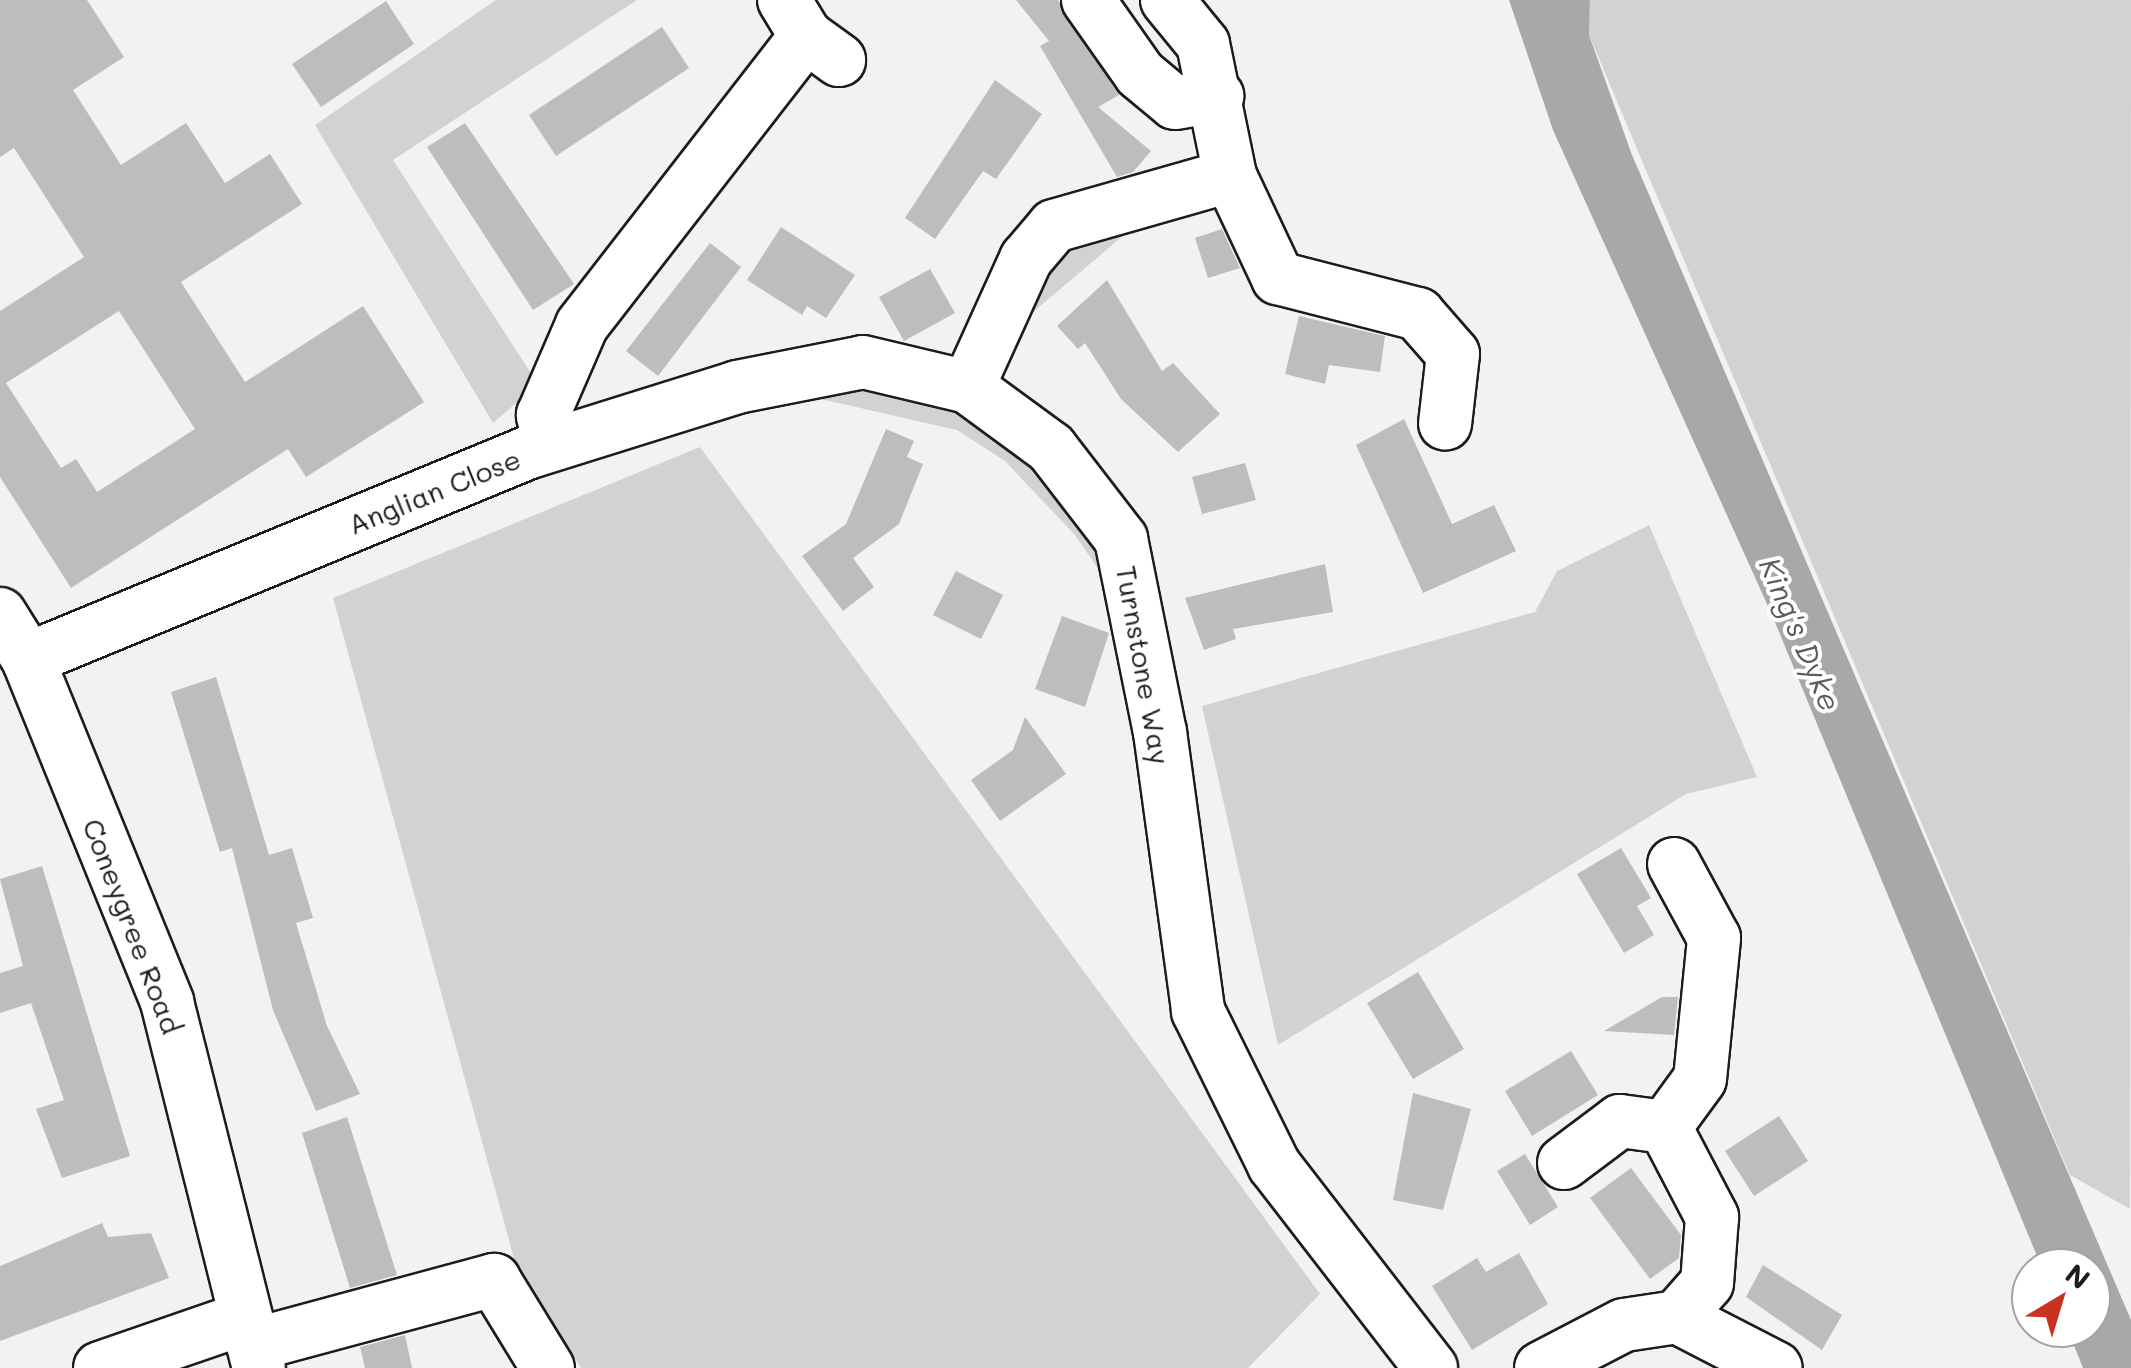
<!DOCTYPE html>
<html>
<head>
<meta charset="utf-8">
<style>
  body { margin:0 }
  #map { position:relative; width:2131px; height:1368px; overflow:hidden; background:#f2f2f2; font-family:Mali,sans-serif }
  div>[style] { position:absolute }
  .green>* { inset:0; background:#d2d2d2 }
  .water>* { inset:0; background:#a8a8a8 }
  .building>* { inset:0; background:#bdbdbd }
  .roads { filter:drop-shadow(2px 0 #1c1c1c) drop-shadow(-2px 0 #1c1c1c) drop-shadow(0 2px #1c1c1c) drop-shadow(0 -2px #1c1c1c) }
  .minor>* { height:52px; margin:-26px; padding:0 26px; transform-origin:26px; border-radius:26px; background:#fff }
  span { translate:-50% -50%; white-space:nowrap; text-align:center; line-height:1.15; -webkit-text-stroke:8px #fff; paint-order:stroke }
  .street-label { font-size:28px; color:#1c1c1c }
  .water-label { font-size:30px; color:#5b5b5b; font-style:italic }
  .north { position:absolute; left:2011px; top:1248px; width:100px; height:100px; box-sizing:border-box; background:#fff; border:2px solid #a4a4a4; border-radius:50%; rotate:38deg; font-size:28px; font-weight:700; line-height:40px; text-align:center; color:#1c1c1c }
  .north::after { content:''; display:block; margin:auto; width:35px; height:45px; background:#c8321e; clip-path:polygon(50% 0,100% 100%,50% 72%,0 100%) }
</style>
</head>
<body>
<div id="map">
  <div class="green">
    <div style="clip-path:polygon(496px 0,637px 0,393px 160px,538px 384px,493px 423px,315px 125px)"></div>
    <div style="clip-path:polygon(1590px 0,2131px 0,2130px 1209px,2070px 1175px,1589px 35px)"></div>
    <div style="clip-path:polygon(1137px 224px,1026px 318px,1029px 294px,1070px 239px)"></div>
    <div style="clip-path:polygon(816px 379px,936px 390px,1076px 495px,1119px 599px,1075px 535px,1005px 461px,957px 430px,812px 397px)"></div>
    <div style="clip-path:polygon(700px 447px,1320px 1294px,1248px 1368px,581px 1368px,515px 1262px,333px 598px)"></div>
    <div style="clip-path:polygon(1649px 525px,1757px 777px,1686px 794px,1278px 1045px,1202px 706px,1535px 612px,1557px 571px)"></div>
  </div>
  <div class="water">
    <div style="clip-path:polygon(1509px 0,1590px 0,1589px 35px,1632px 155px,2131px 1320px,2131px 1368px,2083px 1368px,2067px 1328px,2091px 1328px,2091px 1268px,2042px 1268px,1772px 615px,1553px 130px)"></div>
  </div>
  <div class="building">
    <div style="clip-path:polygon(evenodd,0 0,87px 0,124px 57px,73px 90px,121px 165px,186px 123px,225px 183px,270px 154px,302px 204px,181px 282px,245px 382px,363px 306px,424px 402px,306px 477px,288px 449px,71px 588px,0 477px,0 311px,84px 257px,14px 148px,0 157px,0 0,119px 311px,195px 429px,97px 492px,76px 459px,61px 468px,6px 383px,119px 311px)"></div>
    <div style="clip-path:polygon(1016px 0,1058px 0,1119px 95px,1098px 107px,1151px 151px,1133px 172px,1117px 177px,1040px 46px,1049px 41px)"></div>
    <div style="clip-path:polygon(386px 1px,414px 44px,321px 107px,292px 64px)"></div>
    <div style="clip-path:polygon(662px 27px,689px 68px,556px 156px,529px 115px)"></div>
    <div style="clip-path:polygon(995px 80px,1042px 114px,996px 179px,983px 171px,935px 239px,905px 218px)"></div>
    <div style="clip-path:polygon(465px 123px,574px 284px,533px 310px,427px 147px)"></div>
    <div style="clip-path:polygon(781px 227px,855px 275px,826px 318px,807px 306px,802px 315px,747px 280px)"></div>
    <div style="clip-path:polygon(1222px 229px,1240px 268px,1208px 278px,1195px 238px)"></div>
    <div style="clip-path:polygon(710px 243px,741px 267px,658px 376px,626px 351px)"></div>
    <div style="clip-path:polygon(930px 269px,955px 313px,904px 341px,879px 297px)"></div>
    <div style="clip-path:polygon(1107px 280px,1162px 371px,1173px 363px,1220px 414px,1178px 452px,1121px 399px,1085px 343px,1078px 349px,1057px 326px)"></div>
    <div style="clip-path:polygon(1299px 316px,1385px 336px,1380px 372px,1329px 365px,1325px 384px,1285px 374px)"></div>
    <div style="clip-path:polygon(1404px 419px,1452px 524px,1494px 505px,1516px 551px,1423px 593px,1356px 445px)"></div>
    <div style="clip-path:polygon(886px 429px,914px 441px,907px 457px,923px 464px,899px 524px,853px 558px,874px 587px,843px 611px,802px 556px,846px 524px)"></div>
    <div style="clip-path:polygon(1245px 463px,1256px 500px,1202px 514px,1192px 477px)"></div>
    <div style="clip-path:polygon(1325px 564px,1333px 612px,1233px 629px,1236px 639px,1204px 650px,1185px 598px)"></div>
    <div style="clip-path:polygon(956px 571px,1003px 595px,981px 639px,933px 615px)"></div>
    <div style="clip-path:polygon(1062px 616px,1109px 633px,1085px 707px,1035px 689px)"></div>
    <div style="clip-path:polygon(216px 677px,269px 855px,292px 848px,313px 918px,296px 923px,327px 1026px,360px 1094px,316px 1111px,273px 1010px,232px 848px,220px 852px,171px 692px)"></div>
    <div style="clip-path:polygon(1025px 717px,1066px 774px,1000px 821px,971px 780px,1013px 750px)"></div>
    <div style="clip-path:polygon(1621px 848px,1651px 898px,1637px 906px,1654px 935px,1624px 953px,1577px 874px)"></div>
    <div style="clip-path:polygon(42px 866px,130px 1156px,62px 1178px,36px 1109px,64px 1100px,31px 1003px,0 1013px,0 973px,23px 966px,0 879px)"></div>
    <div style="clip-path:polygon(1418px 972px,1464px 1049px,1413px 1079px,1367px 1003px)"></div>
    <div style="clip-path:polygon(1662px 997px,1678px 997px,1674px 1035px,1604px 1031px)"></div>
    <div style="clip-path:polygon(1571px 1051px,1598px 1095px,1532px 1136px,1505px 1091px)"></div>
    <div style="clip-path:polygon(1413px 1093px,1471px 1109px,1443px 1210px,1393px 1200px)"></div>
    <div style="clip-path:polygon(1779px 1116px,1808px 1161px,1754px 1196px,1725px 1151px)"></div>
    <div style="clip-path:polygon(347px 1117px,397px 1275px,350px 1288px,302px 1133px)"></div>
    <div style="clip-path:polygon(1525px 1154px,1558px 1207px,1530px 1225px,1497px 1171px)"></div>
    <div style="clip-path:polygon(1631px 1168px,1681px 1235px,1679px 1258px,1650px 1279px,1590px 1198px)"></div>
    <div style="clip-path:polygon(102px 1223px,108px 1237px,151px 1233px,169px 1278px,0 1341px,0 1266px)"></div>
    <div style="clip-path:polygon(1519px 1253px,1548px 1304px,1472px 1350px,1432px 1286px,1477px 1258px,1486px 1272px)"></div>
    <div style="clip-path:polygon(1763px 1265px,1842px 1315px,1822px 1350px,1746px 1297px)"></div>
    <div style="clip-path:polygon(405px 1335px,412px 1368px,365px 1368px,360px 1347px)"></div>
  </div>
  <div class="roads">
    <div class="minor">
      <div style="left:784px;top:0;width:42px;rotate:58.6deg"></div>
      <div style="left:806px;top:36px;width:41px;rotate:36deg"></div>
      <div style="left:1088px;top:0;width:90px;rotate:54.9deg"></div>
      <div style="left:1140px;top:74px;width:45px;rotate:39.6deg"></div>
      <div style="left:1175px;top:103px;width:43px;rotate:-9.5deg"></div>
      <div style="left:1167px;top:0;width:57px;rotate:50.7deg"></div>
      <div style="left:1203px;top:44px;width:135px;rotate:78.4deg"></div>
      <div style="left:1230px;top:176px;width:113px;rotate:64.8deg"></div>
      <div style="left:1278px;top:278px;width:145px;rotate:14.4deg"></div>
      <div style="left:1418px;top:314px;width:53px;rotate:48.8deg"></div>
      <div style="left:1453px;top:354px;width:70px;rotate:96.5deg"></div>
      <div style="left:968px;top:387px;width:141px;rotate:-65.6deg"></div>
      <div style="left:1026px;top:259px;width:43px;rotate:-49.7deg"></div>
      <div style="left:1054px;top:226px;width:183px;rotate:-15.9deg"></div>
      <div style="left:550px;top:444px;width:30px;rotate:-104deg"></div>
      <div style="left:543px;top:415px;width:98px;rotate:-66.6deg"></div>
      <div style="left:582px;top:325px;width:366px;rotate:-52.2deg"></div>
      <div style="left:0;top:614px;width:53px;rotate:58.1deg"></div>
      <div style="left:28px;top:659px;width:370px;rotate:67.9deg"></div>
      <div style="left:167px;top:1002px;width:377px;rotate:75.9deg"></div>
      <div style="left:28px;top:659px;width:540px;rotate:-22.43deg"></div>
      <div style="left:527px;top:453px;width:220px;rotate:-17.4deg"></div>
      <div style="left:737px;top:387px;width:128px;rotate:-11.2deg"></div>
      <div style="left:863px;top:362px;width:108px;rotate:13.4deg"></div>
      <div style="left:968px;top:387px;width:103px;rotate:36.3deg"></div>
      <div style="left:1051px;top:448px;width:115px;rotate:52.4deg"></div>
      <div style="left:1121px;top:539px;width:197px;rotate:78.6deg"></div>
      <div style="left:1160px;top:732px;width:282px;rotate:82.2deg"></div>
      <div style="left:1198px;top:1011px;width:172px;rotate:63.7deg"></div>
      <div style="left:1274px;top:1165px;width:257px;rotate:52.3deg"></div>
      <div style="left:1665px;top:1127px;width:102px;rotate:62.4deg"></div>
      <div style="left:1712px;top:1217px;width:66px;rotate:94.3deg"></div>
      <div style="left:1707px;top:1283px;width:45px;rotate:131.4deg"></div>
      <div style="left:1564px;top:1163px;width:70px;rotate:-36.9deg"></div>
      <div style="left:1620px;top:1121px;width:45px;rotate:7.6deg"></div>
      <div style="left:1665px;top:1127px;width:59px;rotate:-53.9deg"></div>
      <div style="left:1700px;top:1079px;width:142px;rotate:-84.3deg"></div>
      <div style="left:1714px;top:938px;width:84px;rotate:-118.4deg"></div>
      <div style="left:253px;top:1345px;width:250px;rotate:-15.1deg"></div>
      <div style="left:494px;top:1280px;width:103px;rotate:58.5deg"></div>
      <div style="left:100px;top:1368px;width:153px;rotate:-19deg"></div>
      <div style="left:1541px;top:1368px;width:93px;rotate:-27.4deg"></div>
      <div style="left:1624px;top:1325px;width:54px;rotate:-8.6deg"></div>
      <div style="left:1677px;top:1317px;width:111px;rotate:27.3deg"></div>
    </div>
  </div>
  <div class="street-label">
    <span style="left:434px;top:491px;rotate:-22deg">Anglian Close</span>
    <span style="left:1144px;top:665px;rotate:80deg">Turnstone Way</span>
    <span style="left:133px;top:926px;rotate:69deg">Coneygree Road</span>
  </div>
  <div class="water-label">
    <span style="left:1801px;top:634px;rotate:67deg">King's Dyke</span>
  </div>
  <div class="north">N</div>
</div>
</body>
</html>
